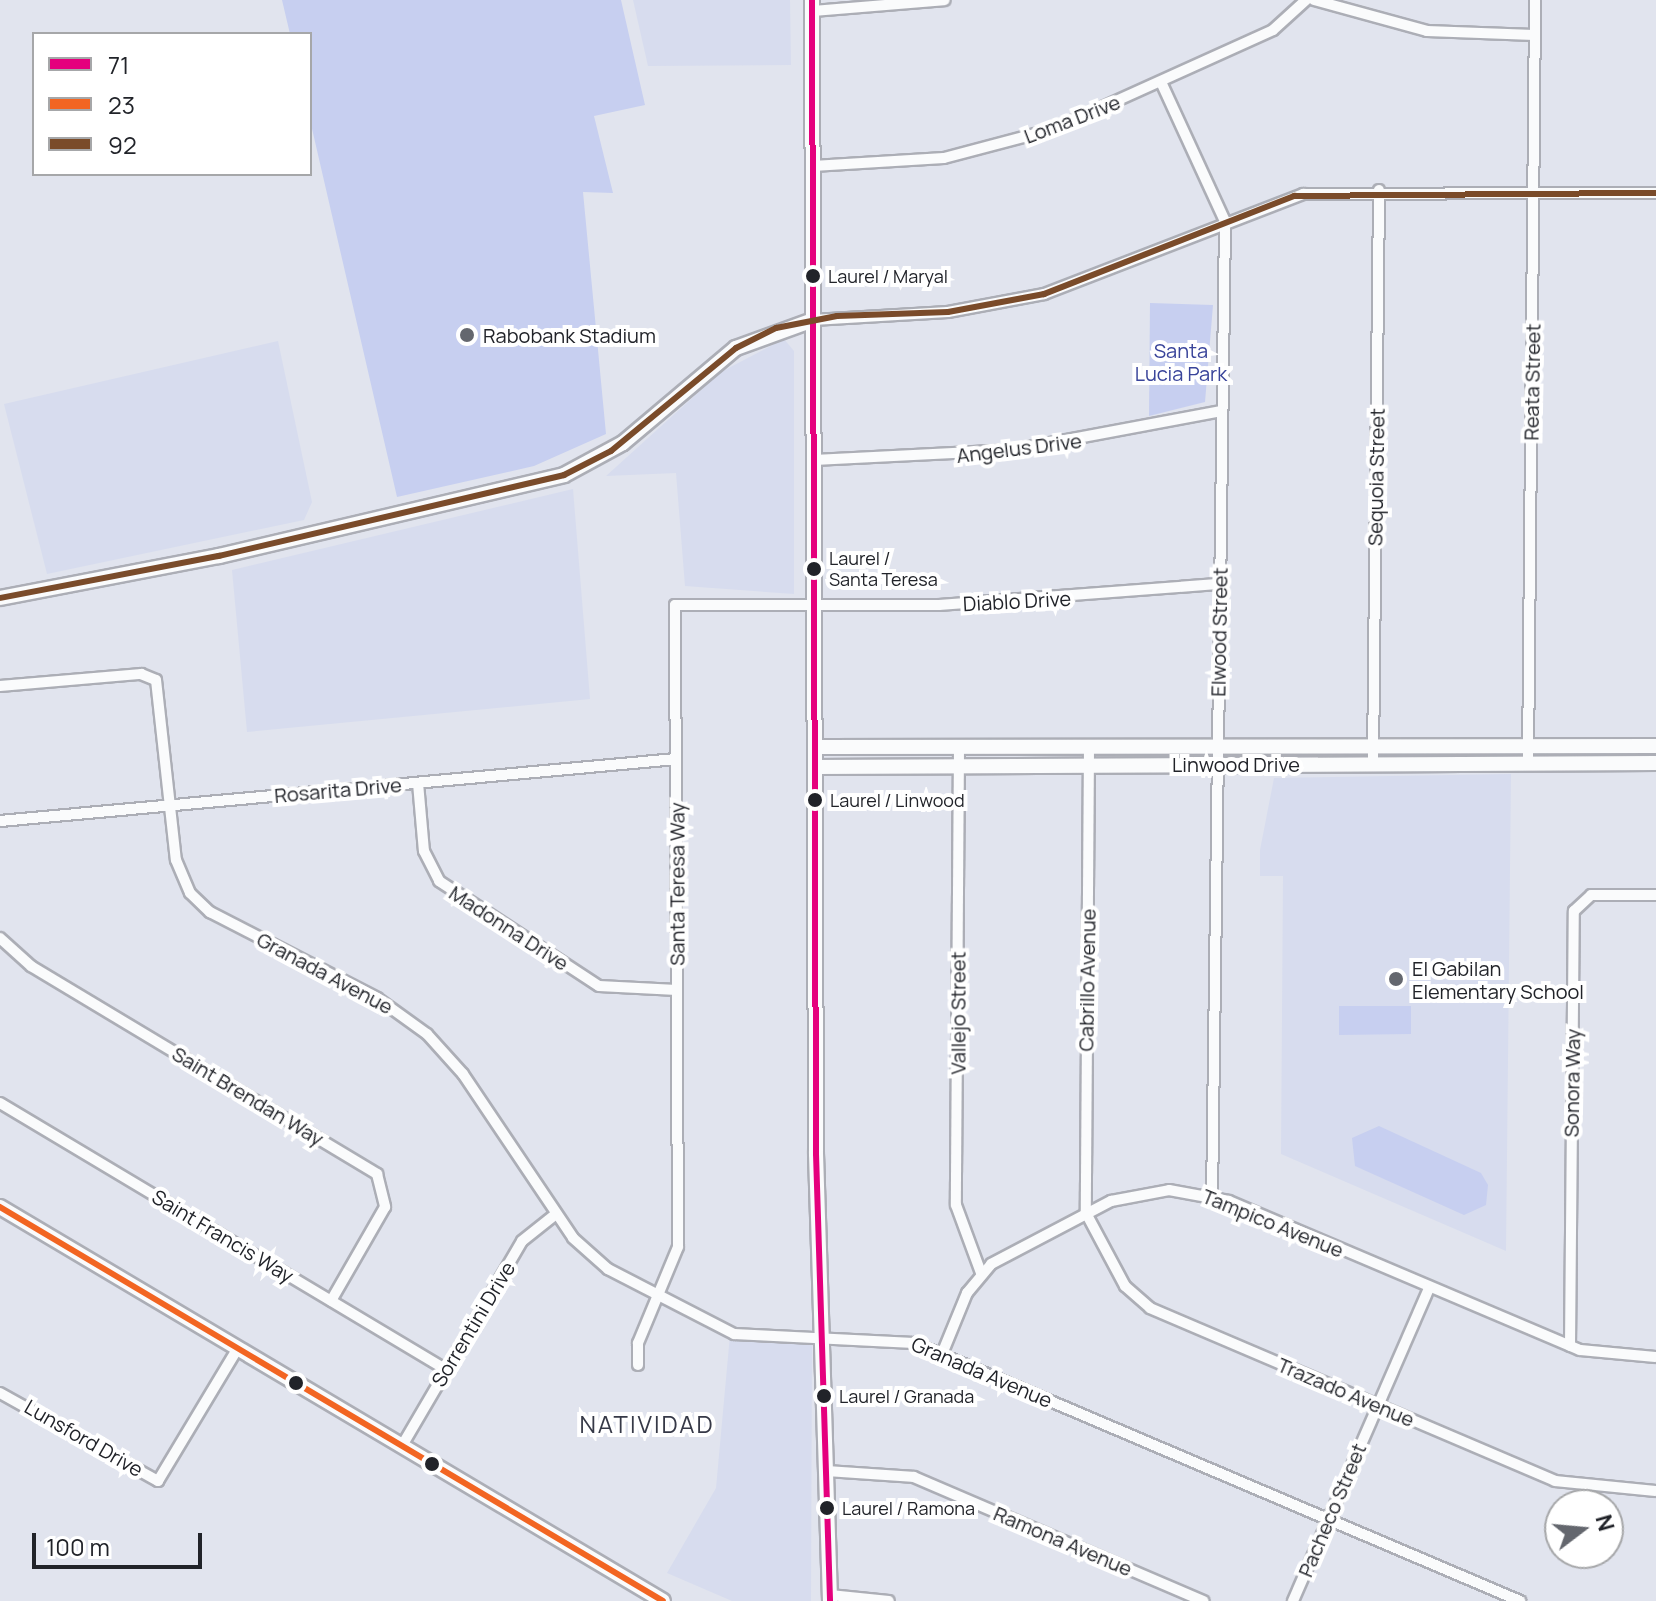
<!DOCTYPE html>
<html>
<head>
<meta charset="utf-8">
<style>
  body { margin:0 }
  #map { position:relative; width:1656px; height:1601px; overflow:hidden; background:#e1e4ee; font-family:Manrope,sans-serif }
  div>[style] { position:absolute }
  .built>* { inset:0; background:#d7dcee }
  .green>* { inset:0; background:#c7cff0 }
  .roads { filter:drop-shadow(2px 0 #acaeb6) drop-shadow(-2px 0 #acaeb6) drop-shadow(0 2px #acaeb6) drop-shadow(0 -2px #acaeb6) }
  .street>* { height:10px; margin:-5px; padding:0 5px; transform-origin:5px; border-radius:5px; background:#fafbfc }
  .secondary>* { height:14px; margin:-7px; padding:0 7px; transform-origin:7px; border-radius:7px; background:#fafbfc }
  .bus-1>* { height:6px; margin:-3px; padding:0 3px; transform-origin:3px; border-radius:3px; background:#e5007d }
  .bus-2>* { height:6px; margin:-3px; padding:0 3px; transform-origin:3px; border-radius:3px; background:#f26522 }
  .bus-3>* { height:6px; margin:-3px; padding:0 3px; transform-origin:3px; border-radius:3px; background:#7a4b2a }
  .dots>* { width:22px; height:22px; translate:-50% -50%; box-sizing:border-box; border:4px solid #fff; border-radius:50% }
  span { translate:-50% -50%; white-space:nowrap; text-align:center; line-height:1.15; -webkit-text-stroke:8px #fff; paint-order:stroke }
  .bus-label { font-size:18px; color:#212329 }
  .left { translate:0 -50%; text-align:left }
  .street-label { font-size:20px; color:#212329 }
  .poi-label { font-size:20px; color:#212329 }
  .park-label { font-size:20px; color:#39449a }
  .quarter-label { font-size:24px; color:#363947; letter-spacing:2px }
  .legend { position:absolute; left:32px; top:32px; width:280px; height:144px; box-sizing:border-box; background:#fff; border:2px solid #a6a7a9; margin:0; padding:10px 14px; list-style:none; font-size:24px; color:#212329 }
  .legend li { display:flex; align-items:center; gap:16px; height:40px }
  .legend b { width:40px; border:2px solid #a6a7a9 }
  .north { position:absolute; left:1544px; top:1489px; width:80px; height:80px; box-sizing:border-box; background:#fff; border:2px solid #a6a7a9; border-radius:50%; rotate:74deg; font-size:22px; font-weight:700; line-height:32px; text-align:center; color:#212329 }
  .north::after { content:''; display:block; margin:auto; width:28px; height:36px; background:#64676e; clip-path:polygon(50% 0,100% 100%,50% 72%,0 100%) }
  .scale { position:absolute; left:32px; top:1533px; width:170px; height:36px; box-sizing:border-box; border:4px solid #212329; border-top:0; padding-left:10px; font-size:24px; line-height:28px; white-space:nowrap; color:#212329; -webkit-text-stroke:6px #fff; paint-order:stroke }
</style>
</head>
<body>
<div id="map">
  <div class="built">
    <div style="clip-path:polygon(633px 0,790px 0,791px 65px,648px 66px)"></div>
    <div style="clip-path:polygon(784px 339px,794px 351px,794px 594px,685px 586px,676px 473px,606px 476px,721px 372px)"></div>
    <div style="clip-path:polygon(278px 341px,312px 502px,304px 520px,47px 574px,4px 404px)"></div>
    <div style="clip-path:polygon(573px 489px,590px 699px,247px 732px,232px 570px)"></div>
    <div style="clip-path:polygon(1511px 774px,1506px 1251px,1281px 1154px,1283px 876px,1260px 876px,1260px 850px,1274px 778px)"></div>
    <div style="clip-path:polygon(730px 1335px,812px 1342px,811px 1601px,732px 1601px,667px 1573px,716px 1488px)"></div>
  </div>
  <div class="green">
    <div style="clip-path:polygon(282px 0,621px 0,645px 105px,594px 116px,613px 193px,583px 192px,606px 434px,534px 466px,397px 497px,310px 120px,310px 34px,290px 34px)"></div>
    <div style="clip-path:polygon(1150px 303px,1213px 305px,1205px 402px,1149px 416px)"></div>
    <div style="clip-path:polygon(1339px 1006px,1411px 1006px,1411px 1034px,1339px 1035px)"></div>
    <div style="clip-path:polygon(1379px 1126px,1481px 1173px,1488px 1185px,1486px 1205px,1464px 1215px,1355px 1166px,1352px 1138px)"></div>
  </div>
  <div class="roads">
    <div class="street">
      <div style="left:1314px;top:0;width:117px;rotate:15.3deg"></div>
      <div style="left:1427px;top:31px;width:107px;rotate:2.1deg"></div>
      <div style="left:812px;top:11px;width:133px;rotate:-4.7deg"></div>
      <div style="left:1161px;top:82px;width:153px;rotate:65.3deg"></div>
      <div style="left:1225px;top:221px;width:974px;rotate:90.76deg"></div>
      <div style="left:813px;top:166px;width:131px;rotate:-3.5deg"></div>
      <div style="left:944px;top:158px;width:114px;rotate:-14.8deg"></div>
      <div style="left:1054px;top:129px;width:240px;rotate:-24.3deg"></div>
      <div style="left:1273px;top:30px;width:45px;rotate:-42.3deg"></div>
      <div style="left:813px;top:320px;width:135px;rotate:-3.4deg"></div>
      <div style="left:948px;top:312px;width:98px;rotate:-10.6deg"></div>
      <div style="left:1044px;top:294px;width:278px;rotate:-21.1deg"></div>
      <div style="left:1303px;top:194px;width:353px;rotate:-0.2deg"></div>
      <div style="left:814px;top:460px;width:199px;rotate:-2.9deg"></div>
      <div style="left:1013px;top:450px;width:212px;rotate:-10.6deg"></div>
      <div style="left:0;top:686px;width:142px;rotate:-4.9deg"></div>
      <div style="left:141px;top:674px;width:16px;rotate:22deg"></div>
      <div style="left:156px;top:680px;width:181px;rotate:83.7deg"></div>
      <div style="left:176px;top:860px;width:36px;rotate:67deg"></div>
      <div style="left:190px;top:893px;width:28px;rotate:44deg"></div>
      <div style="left:210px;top:912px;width:188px;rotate:27.2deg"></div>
      <div style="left:377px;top:998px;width:62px;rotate:35.8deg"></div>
      <div style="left:427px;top:1034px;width:54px;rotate:48deg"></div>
      <div style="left:463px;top:1074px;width:197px;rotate:56.1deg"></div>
      <div style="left:573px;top:1238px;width:47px;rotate:41.5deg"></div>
      <div style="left:608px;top:1269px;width:142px;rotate:27.3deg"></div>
      <div style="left:734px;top:1334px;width:180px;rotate:2.9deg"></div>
      <div style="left:914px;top:1343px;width:659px;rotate:23.06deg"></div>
      <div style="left:959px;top:748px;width:457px;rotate:90.4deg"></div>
      <div style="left:956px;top:1205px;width:72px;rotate:69.8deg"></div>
      <div style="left:1089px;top:748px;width:465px;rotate:90.4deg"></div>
      <div style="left:1086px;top:1213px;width:83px;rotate:61.9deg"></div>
      <div style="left:1125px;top:1286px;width:33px;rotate:41deg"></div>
      <div style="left:1150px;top:1308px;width:440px;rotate:23.1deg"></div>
      <div style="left:1555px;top:1481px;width:101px;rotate:5.7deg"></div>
      <div style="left:1528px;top:763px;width:763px;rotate:-89.47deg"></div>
      <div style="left:1373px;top:764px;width:574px;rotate:-89.4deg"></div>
      <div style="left:418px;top:783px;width:68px;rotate:85deg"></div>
      <div style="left:424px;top:851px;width:34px;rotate:63deg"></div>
      <div style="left:439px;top:881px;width:191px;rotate:33.3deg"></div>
      <div style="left:599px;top:986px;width:78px;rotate:2.9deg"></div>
      <div style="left:0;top:821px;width:679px;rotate:-5.24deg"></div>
      <div style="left:0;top:938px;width:42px;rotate:42.1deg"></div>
      <div style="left:31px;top:966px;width:404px;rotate:31deg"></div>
      <div style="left:377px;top:1174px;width:34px;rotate:76deg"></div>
      <div style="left:385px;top:1207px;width:108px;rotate:119.9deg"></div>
      <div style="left:0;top:1103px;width:518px;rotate:30.87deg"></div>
      <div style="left:1570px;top:1346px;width:435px;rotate:-89.5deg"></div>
      <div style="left:1574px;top:911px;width:23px;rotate:-43deg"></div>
      <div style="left:1591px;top:895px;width:65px"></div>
      <div style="left:942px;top:1354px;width:66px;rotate:-67.7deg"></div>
      <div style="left:967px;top:1293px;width:38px;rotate:-50deg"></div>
      <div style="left:991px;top:1264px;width:136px;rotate:-27.7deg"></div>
      <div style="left:1111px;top:1201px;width:59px;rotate:-10.7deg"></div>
      <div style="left:1169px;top:1190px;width:61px;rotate:10.4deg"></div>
      <div style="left:1229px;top:1201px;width:381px;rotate:23deg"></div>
      <div style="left:1580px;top:1350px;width:76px;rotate:5.3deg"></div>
      <div style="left:638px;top:1365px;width:22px;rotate:-90deg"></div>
      <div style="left:638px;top:1343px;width:104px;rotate:-67.4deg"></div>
      <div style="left:678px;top:1247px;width:642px;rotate:-90.27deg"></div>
      <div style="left:675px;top:605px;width:264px"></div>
      <div style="left:939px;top:605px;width:282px;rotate:-4.3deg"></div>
      <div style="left:0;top:1393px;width:181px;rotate:29.1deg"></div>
      <div style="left:158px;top:1481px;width:155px;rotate:-59deg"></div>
      <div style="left:403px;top:1444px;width:235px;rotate:-59.6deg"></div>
      <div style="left:522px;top:1241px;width:43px;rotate:-38.5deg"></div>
      <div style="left:828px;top:1471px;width:86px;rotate:4deg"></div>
      <div style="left:914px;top:1477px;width:315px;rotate:23.2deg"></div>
      <div style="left:830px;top:1595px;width:59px;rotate:5.8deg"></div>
      <div style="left:1293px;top:1601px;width:341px;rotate:-66.5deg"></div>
    </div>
    <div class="secondary">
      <div style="left:812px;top:0;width:1154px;rotate:89.8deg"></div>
      <div style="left:816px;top:1154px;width:447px;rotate:88.2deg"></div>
      <div style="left:0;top:598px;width:223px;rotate:-10.9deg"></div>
      <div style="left:219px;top:556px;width:354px;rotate:-13.2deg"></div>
      <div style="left:564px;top:475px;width:67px;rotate:-28.5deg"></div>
      <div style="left:623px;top:443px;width:148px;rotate:-40.1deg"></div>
      <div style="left:736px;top:348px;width:82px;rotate:-20deg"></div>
      <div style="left:816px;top:747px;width:840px;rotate:-0.07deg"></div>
      <div style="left:815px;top:767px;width:841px;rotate:-0.27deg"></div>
      <div style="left:0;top:1207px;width:771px;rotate:30.72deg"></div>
    </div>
  </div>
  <div class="bus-1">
    <div style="left:812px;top:0;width:1154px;rotate:89.8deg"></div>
    <div style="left:816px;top:1154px;width:447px;rotate:88.2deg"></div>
  </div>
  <div class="bus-2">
    <div style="left:0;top:1207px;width:771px;rotate:30.72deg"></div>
  </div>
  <div class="bus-3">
    <div style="left:0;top:598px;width:223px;rotate:-10.9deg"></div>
    <div style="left:219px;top:556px;width:354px;rotate:-13.2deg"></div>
    <div style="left:564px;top:475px;width:53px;rotate:-27.1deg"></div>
    <div style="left:611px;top:451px;width:162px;rotate:-39.5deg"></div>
    <div style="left:736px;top:348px;width:45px;rotate:-26.6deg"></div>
    <div style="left:776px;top:328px;width:62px;rotate:-11.1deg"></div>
    <div style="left:837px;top:316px;width:111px;rotate:-2.1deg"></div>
    <div style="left:948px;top:312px;width:98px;rotate:-10.6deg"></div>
    <div style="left:1044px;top:294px;width:269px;rotate:-21.4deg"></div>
    <div style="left:1294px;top:196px;width:362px;rotate:-0.5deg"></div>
  </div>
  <div class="dots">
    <div style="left:813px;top:276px;background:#212329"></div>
    <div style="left:467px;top:335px;background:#64676e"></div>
    <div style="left:814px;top:569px;background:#212329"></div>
    <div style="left:815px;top:800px;background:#212329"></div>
    <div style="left:1396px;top:979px;background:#64676e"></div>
    <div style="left:296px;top:1383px;background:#212329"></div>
    <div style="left:824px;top:1396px;background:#212329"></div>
    <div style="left:432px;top:1464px;background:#212329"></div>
    <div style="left:827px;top:1508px;background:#212329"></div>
  </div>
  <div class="bus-label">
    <span class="left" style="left:828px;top:276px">Laurel / Maryal</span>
    <span class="left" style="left:829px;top:569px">Laurel /<br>Santa Teresa</span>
    <span class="left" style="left:830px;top:800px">Laurel / Linwood</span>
    <span class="left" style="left:839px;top:1396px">Laurel / Granada</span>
    <span class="left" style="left:842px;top:1508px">Laurel / Ramona</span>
  </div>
  <div class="street-label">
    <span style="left:1072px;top:119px;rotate:-21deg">Loma Drive</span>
    <span style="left:1532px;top:382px;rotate:-89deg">Reata Street</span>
    <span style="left:1019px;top:448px;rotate:-7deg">Angelus Drive</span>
    <span style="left:1376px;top:477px;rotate:-89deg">Sequoia Street</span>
    <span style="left:1017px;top:601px;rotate:-3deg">Diablo Drive</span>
    <span style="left:1219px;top:632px;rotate:-89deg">Elwood Street</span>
    <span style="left:1236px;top:764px">Linwood Drive</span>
    <span style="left:338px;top:790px;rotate:-5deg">Rosarita Drive</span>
    <span style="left:677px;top:884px;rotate:-90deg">Santa Teresa Way</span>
    <span style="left:509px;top:928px;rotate:33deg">Madonna Drive</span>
    <span style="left:325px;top:973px;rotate:28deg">Granada Avenue</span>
    <span style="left:1087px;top:980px;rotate:-89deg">Cabrillo Avenue</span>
    <span style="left:958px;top:1013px;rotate:-90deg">Vallejo Street</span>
    <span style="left:1572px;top:1083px;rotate:-89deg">Sonora Way</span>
    <span style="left:248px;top:1096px;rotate:31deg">Saint Brendan Way</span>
    <span style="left:1273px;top:1223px;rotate:22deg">Tampico Avenue</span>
    <span style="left:223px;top:1236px;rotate:31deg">Saint Francis Way</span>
    <span style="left:473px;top:1324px;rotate:-59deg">Sorrentini Drive</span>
    <span style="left:982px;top:1372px;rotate:23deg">Granada Avenue</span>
    <span style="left:1346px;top:1392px;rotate:23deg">Trazado Avenue</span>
    <span style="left:84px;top:1438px;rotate:30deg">Lunsford Drive</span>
    <span style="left:1332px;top:1510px;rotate:-67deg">Pacheco Street</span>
    <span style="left:1063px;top:1541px;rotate:23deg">Ramona Avenue</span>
  </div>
  <div class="poi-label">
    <span class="left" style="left:483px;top:335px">Rabobank Stadium</span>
    <span class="left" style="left:1412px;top:980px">El Gabilan<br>Elementary School</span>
  </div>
  <div class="park-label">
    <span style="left:1181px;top:362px">Santa<br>Lucia Park</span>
  </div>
  <div class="quarter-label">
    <span style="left:647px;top:1424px">NATIVIDAD</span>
  </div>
  <ul class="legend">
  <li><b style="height:10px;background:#e5007d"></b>71</li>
  <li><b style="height:10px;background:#f26522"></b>23</li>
  <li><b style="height:10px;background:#7a4b2a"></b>92</li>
  </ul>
  <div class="north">N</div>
  <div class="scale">100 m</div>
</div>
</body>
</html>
